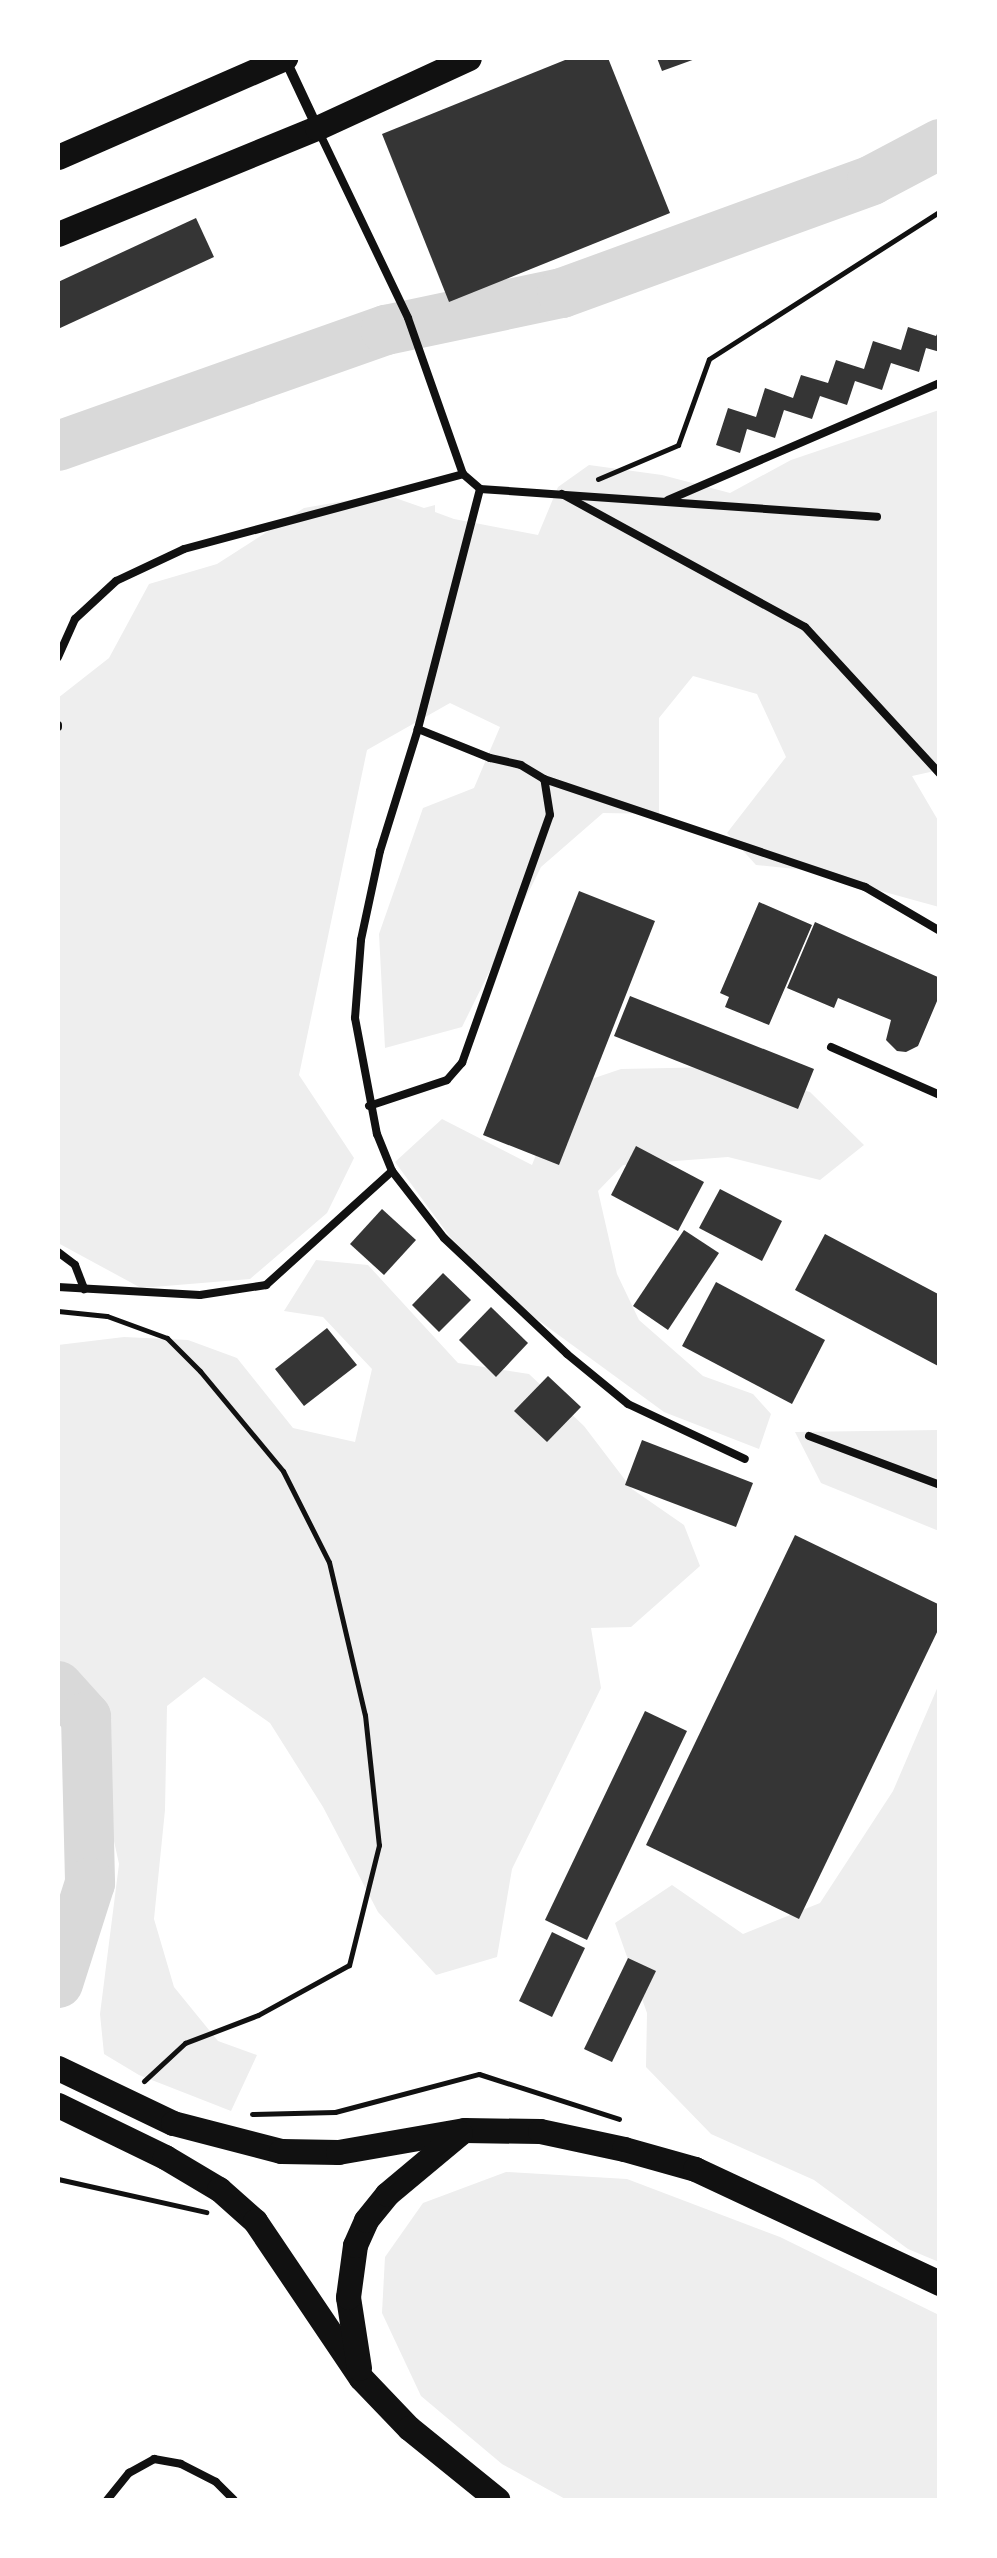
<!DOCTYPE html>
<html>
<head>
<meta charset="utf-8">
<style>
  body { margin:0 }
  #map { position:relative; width:997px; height:2558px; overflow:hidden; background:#fff; font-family:"Space Grotesk",sans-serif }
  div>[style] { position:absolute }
  .green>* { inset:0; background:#eee }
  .river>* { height:50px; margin:-25px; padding:0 25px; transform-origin:25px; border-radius:25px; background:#d9d9d9 }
  .building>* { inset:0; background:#353535 }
  .path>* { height:5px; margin:-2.5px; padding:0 2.5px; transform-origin:2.5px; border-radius:2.5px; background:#111 }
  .service>* { height:8px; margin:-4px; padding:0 4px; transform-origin:4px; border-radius:4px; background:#111 }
  .minor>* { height:10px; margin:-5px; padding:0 5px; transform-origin:5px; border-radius:5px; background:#111 }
  .primary>* { height:25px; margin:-12.5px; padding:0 12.5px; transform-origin:12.5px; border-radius:12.5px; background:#111 }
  span { translate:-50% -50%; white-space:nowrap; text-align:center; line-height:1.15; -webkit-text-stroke:9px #fff; paint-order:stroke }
  .frame { position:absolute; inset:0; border:60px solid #fff; pointer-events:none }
</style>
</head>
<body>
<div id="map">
  <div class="green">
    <div style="clip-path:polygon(939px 410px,939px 770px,912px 776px,939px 822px,939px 907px,805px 870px,756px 865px,727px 833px,786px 757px,757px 694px,693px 676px,659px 718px,659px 814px,603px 813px,541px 867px,462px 1027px,385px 1048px,379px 934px,423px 808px,474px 788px,500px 727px,450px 703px,367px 750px,299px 1075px,354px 1158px,327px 1213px,250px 1279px,141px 1288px,58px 1243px,58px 698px,109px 658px,149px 584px,217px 564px,304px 508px,384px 494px,424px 508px,435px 505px,435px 512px,454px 519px,538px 535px,558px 487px,589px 465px,662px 475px,730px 493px,791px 460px)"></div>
    <div style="clip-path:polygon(717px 1067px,810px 1092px,864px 1145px,820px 1180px,728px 1157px,623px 1165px,598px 1191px,617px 1274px,639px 1320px,703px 1376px,753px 1394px,771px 1414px,759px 1449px,664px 1412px,512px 1301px,450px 1237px,395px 1162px,442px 1119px,532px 1165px,562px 1089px,621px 1069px)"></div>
    <div style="clip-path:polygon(316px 1260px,368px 1265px,458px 1363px,529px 1374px,584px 1426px,632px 1489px,684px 1525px,700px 1566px,631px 1627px,591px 1628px,601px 1688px,512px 1869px,497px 1957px,436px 1975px,378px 1912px,323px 1807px,270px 1723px,204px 1677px,167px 1706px,165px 1810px,154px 1919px,174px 1987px,218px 2041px,257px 2055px,231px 2111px,139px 2075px,104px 2054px,100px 2014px,119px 1864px,95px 1753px,58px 1681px,58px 1345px,124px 1337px,188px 1340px,237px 1358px,293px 1428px,355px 1442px,372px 1369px,323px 1317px,284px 1311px)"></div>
    <div style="clip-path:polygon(939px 1430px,939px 1531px,821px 1483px,795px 1432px)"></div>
    <div style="clip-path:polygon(939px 1684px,939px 2262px,908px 2249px,814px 2180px,711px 2134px,646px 2067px,647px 2013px,615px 1923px,672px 1885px,743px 1934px,820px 1903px,893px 1791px)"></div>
    <div style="clip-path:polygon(506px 2172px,627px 2179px,780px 2237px,939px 2315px,939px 2500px,567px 2500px,502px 2464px,421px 2396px,382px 2313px,385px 2257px,423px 2203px)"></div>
  </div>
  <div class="river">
    <div style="left:58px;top:446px;width:348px;rotate:-19.5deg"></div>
    <div style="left:386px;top:330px;width:180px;rotate:-11.9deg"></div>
    <div style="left:562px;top:293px;width:330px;rotate:-20deg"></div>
    <div style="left:872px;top:180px;width:77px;rotate:-27.9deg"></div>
    <div style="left:58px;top:1686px;width:42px;rotate:47.9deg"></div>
    <div style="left:86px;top:1717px;width:166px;rotate:88.6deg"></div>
    <div style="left:90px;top:1883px;width:105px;rotate:107.7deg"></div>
  </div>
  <div class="building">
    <div style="clip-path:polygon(570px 58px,608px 58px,670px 213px,449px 302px,382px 134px)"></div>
    <div style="clip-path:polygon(657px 58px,698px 58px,662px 71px)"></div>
    <div style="clip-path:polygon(196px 218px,214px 257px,58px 329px,58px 282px)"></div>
    <div style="clip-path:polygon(908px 327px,936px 336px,940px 328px,940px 352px,926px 348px,919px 372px,891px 363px,882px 390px,855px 381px,847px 405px,820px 396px,812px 419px,784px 410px,775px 438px,747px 429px,740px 453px,716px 445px,728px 408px,756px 417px,765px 388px,793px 398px,801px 375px,828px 383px,836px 360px,864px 369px,873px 341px,901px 350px)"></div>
    <div style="clip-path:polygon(579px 891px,655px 921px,559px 1165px,483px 1135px)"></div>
    <div style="clip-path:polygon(759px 902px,812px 925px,769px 1025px,725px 1007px,729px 997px,720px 993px)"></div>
    <div style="clip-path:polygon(815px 922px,940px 978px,940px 994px,918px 1046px,906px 1052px,897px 1051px,886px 1040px,891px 1020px,838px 998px,834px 1008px,787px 988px)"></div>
    <div style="clip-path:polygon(630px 996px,814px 1069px,798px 1109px,614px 1036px)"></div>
    <div style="clip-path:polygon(636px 1146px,704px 1182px,678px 1231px,611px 1195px)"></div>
    <div style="clip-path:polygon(720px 1189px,782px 1221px,762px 1261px,699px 1228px)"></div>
    <div style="clip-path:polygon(382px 1209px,416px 1240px,384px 1275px,350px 1244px)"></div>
    <div style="clip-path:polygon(684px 1230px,719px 1253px,668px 1330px,633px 1306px)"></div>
    <div style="clip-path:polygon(825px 1234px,940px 1295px,940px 1367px,795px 1290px)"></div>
    <div style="clip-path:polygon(443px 1273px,471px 1300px,439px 1332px,412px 1305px)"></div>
    <div style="clip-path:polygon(716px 1282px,825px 1340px,792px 1404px,682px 1346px)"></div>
    <div style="clip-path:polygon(491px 1307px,528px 1343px,496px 1377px,459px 1340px)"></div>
    <div style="clip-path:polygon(327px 1328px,357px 1365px,304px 1406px,275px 1369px)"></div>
    <div style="clip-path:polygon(548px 1376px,581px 1407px,547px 1442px,514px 1411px)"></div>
    <div style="clip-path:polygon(642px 1440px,753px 1483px,736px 1527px,625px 1485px)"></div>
    <div style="clip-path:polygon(795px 1535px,940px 1605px,940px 1626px,799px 1919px,646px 1845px)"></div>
    <div style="clip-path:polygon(645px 1711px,687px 1731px,587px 1940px,545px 1920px)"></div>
    <div style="clip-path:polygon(552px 1932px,585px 1948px,552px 2017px,519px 2001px)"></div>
    <div style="clip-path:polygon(628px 1958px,656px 1971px,612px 2062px,584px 2049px)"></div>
  </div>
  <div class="path">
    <div style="left:598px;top:479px;width:87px;rotate:-23deg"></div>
    <div style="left:678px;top:445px;width:91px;rotate:-70.2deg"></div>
    <div style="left:709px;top:359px;width:274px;rotate:-32.6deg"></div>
    <div style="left:58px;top:1311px;width:49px;rotate:5.8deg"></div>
    <div style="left:107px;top:1316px;width:64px;rotate:20.1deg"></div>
    <div style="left:167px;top:1338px;width:47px;rotate:45deg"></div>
    <div style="left:200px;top:1371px;width:130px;rotate:50.3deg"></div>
    <div style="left:283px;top:1471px;width:102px;rotate:63.2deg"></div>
    <div style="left:329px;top:1562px;width:157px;rotate:76.8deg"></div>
    <div style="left:365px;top:1715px;width:131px;rotate:83.9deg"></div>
    <div style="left:379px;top:1845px;width:124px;rotate:104deg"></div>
    <div style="left:349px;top:1965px;width:104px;rotate:151.2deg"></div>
    <div style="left:258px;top:2015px;width:78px;rotate:159deg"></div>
    <div style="left:185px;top:2043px;width:56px;rotate:137.2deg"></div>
    <div style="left:252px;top:2114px;width:83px;rotate:-1.4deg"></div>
    <div style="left:335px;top:2112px;width:149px;rotate:-14.8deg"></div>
    <div style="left:479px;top:2074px;width:147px;rotate:17.8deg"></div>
    <div style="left:58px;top:2179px;width:152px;rotate:12.6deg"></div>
  </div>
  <div class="service">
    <div style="left:319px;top:132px;width:206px;rotate:64.4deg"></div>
    <div style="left:408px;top:318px;width:165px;rotate:70.6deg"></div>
    <div style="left:463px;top:474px;width:23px;rotate:41deg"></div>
    <div style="left:480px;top:489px;width:248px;rotate:104.5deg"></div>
    <div style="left:418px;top:729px;width:128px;rotate:107.3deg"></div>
    <div style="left:380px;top:851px;width:91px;rotate:102.1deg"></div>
    <div style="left:361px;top:940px;width:78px;rotate:94.4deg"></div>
    <div style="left:355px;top:1018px;width:118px;rotate:79.3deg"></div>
    <div style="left:377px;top:1134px;width:40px;rotate:68deg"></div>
    <div style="left:392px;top:1171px;width:85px;rotate:52.2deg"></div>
    <div style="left:444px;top:1238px;width:169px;rotate:43.3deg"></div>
    <div style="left:567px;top:1354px;width:79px;rotate:39.3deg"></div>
    <div style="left:628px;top:1404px;width:129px;rotate:25.2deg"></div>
    <div style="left:480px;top:489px;width:398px;rotate:4deg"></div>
    <div style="left:562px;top:494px;width:277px;rotate:28.7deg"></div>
    <div style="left:805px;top:627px;width:200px;rotate:47.4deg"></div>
    <div style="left:668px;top:500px;width:296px;rotate:-23.3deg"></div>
    <div style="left:58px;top:657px;width:42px;rotate:-65.9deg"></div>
    <div style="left:75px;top:619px;width:56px;rotate:-42.8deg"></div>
    <div style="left:116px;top:581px;width:75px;rotate:-25.2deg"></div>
    <div style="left:184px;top:549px;width:289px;rotate:-15deg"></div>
    <div style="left:58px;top:725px;width:2px;rotate:90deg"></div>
    <div style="left:544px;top:779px;width:339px;rotate:18.6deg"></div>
    <div style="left:865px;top:887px;width:87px;rotate:30.4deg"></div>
    <div style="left:831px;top:1047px;width:119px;rotate:23.8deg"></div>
    <div style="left:369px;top:1106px;width:82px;rotate:-18.4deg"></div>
    <div style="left:447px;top:1080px;width:23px;rotate:-49deg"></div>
    <div style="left:462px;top:1063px;width:263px;rotate:-70.5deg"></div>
    <div style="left:550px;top:815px;width:36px;rotate:-99deg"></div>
    <div style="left:544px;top:779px;width:27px;rotate:-149deg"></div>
    <div style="left:521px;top:765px;width:32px;rotate:-167deg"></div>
    <div style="left:490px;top:758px;width:78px;rotate:-158.1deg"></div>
    <div style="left:58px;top:1252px;width:21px;rotate:37deg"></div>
    <div style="left:75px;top:1265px;width:26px;rotate:69deg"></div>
    <div style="left:58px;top:1287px;width:142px;rotate:3.2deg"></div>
    <div style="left:200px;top:1295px;width:67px;rotate:-8.6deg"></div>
    <div style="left:266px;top:1285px;width:170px;rotate:-42.1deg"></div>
    <div style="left:809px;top:1436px;width:140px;rotate:20.5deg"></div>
    <div style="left:107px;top:2500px;width:35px;rotate:-51deg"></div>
    <div style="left:129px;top:2473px;width:29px;rotate:-29deg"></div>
    <div style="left:154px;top:2459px;width:27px;rotate:10deg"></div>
    <div style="left:181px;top:2464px;width:39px;rotate:27deg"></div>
    <div style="left:216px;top:2482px;width:25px;rotate:45deg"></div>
  </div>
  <div class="minor">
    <div style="left:286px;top:61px;width:73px;rotate:64.8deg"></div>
  </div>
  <div class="primary">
    <div style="left:58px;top:157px;width:248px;rotate:-23.6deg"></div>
    <div style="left:58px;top:234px;width:280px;rotate:-22.3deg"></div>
    <div style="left:317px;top:128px;width:167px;rotate:-24.7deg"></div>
    <div style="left:58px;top:2068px;width:127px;rotate:25.6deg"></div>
    <div style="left:173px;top:2123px;width:112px;rotate:14.5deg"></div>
    <div style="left:281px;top:2151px;width:57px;rotate:1deg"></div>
    <div style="left:338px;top:2152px;width:128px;rotate:-9.9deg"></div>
    <div style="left:464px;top:2130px;width:76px;rotate:0.8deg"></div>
    <div style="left:540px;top:2131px;width:86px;rotate:12.1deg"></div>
    <div style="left:624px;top:2149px;width:74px;rotate:15.7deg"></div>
    <div style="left:695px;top:2169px;width:270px;rotate:25deg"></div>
    <div style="left:58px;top:2105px;width:119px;rotate:25.9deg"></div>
    <div style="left:165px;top:2157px;width:63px;rotate:30.7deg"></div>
    <div style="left:219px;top:2189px;width:48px;rotate:41.6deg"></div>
    <div style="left:255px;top:2221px;width:189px;rotate:56deg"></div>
    <div style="left:361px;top:2378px;width:69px;rotate:46.2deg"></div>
    <div style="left:409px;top:2428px;width:114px;rotate:39deg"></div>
    <div style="left:359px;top:2368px;width:72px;rotate:-98.8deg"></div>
    <div style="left:348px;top:2297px;width:52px;rotate:-82.3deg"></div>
    <div style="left:355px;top:2245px;width:27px;rotate:-66deg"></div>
    <div style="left:366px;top:2220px;width:33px;rotate:-51deg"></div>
    <div style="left:387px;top:2194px;width:95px;rotate:-39.9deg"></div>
  </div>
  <div class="frame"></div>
</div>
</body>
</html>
